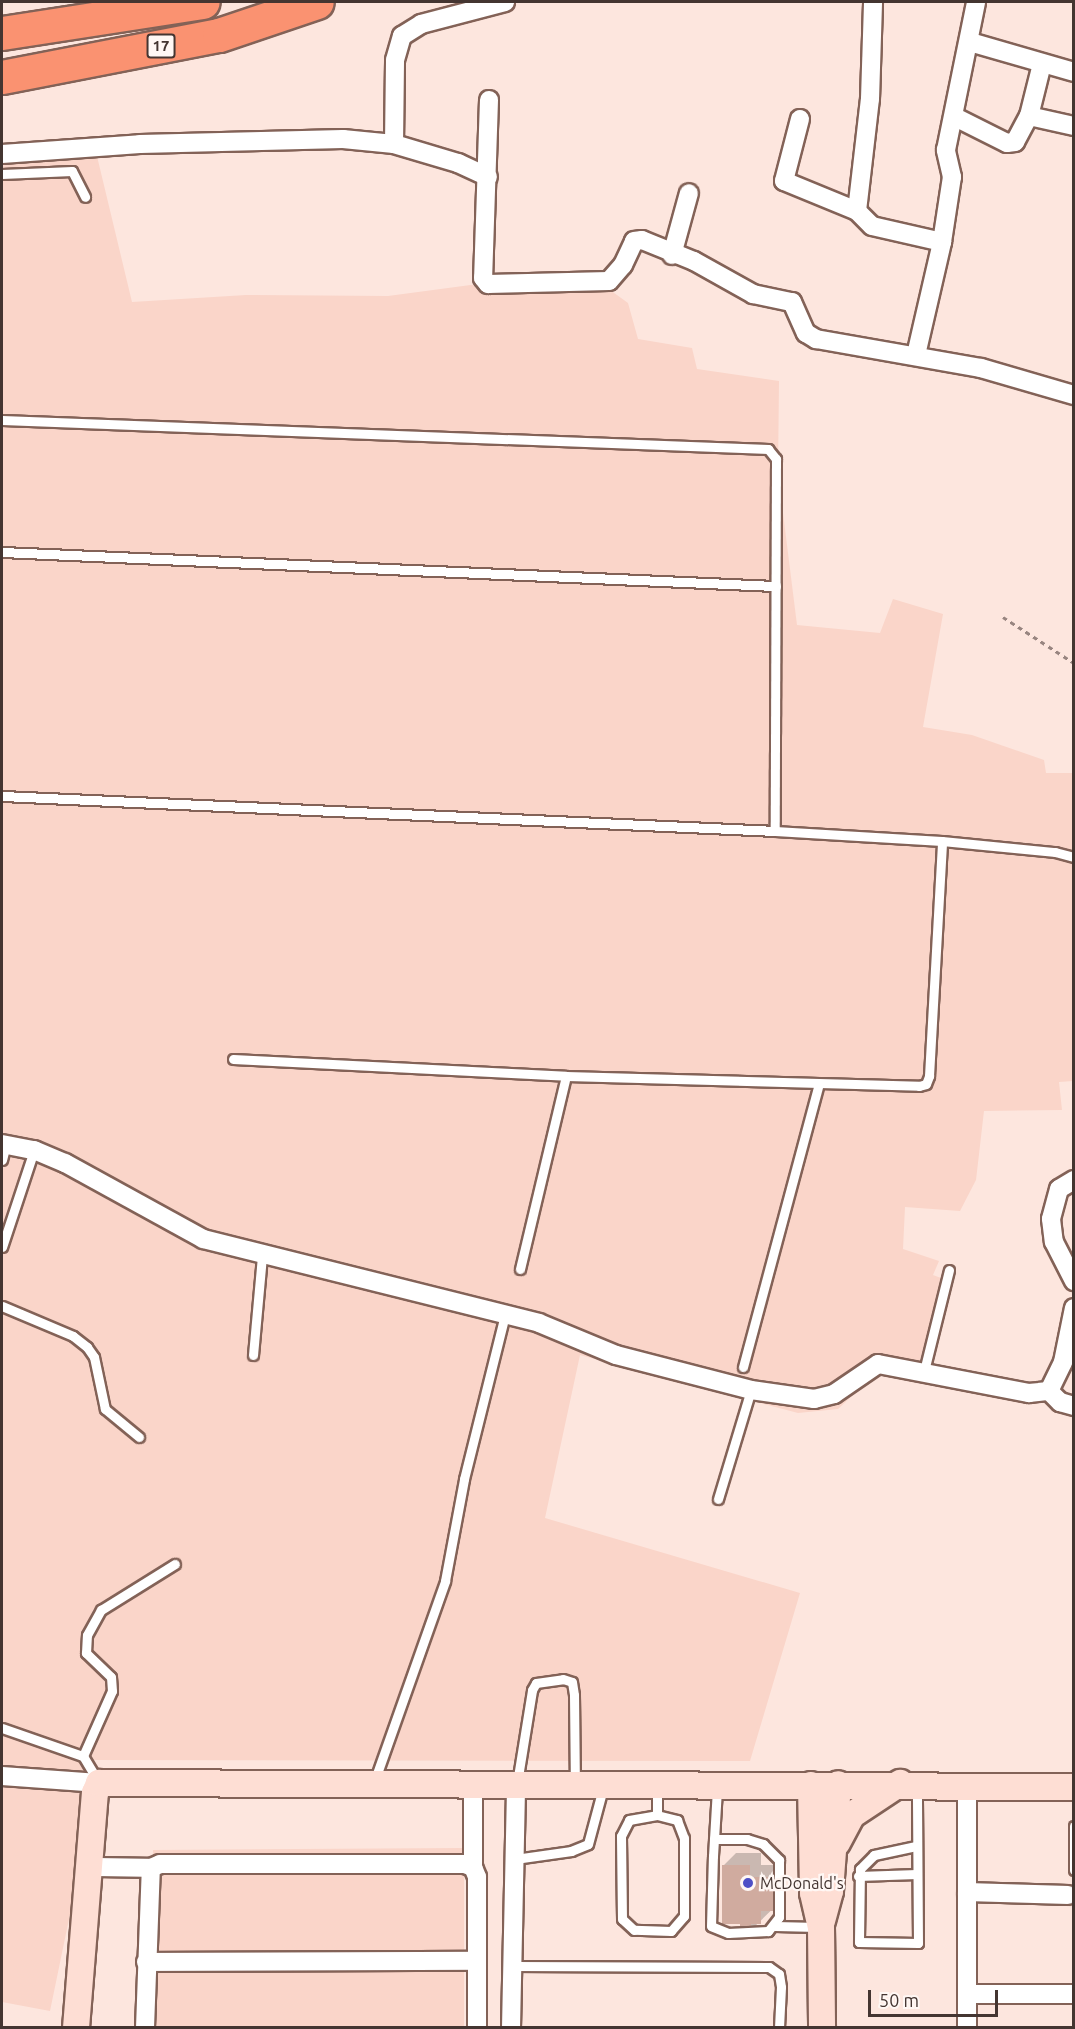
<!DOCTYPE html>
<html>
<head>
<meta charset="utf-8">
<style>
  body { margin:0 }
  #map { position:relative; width:1075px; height:2029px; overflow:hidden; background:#fde6de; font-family:Ubuntu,sans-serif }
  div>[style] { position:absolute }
  .built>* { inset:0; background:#fad5c9 }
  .shadow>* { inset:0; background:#0003 }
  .building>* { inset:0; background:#d0ab9f }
  .path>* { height:3px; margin-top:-1.5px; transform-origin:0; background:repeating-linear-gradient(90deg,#988580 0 4.5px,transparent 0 9px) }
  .roads { filter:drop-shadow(2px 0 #836257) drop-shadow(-2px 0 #836257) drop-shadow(0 2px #836257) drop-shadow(0 -2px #836257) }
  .lane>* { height:9px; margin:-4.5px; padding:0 4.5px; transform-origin:4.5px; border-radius:4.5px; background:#fff }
  .street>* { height:18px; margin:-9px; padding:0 9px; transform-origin:9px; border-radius:9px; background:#fff }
  .secondary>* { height:26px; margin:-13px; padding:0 13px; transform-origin:13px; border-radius:13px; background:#feded4 }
  .highway>* { height:33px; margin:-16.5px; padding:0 16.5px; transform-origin:16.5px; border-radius:16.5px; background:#fa9271 }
  .dots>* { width:16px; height:16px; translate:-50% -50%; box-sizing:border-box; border:3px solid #fff7f4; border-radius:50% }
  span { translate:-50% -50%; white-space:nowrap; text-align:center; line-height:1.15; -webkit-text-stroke:4.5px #fff7f4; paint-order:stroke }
  .shield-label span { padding:2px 4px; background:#fff7f4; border:2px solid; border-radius:4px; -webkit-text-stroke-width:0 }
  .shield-label { font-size:15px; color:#443531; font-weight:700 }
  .poi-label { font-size:16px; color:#443531 }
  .left { translate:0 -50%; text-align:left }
  .frame { position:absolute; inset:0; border:3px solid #443531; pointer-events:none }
  .scale { position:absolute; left:868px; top:1990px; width:130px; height:27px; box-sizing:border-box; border:3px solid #443531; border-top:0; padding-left:8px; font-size:18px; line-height:21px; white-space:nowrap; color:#443531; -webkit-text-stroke:4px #fff7f4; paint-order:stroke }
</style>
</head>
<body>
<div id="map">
  <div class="built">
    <div style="clip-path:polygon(96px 152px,132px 302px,246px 295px,388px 296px,508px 280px,599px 282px,628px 303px,638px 339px,692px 348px,697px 369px,779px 381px,778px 473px,797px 625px,880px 633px,893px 599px,943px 614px,923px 727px,972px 735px,1044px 760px,1046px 773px,1073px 773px,1073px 1081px,1059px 1082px,1062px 1110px,984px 1111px,976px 1180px,960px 1211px,905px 1207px,903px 1249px,939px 1261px,933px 1275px,949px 1281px,924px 1378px,881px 1369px,838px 1409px,798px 1413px,580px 1355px,545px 1518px,800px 1593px,750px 1761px,88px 1760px,95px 1793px,50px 2011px,2px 2002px,2px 157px)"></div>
    <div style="clip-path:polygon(464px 1848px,464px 2027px,150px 2028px,153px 1850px)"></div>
  </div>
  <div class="shadow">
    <div style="clip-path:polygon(736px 1853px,761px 1853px,761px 1865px,784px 1865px,785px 1897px,751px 1930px,742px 1922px,723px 1866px)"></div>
  </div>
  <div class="building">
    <div style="clip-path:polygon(722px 1865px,750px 1865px,750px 1877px,773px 1877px,773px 1911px,761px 1911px,761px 1924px,751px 1924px,751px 1931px,740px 1932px,740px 1924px,722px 1924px)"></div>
  </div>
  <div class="path">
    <div style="left:1003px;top:617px;width:85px;rotate:32.9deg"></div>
  </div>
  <div class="roads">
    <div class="lane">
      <div style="left:2px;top:174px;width:70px;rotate:-2.5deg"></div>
      <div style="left:72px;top:171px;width:29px;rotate:63deg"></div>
      <div style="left:2px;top:420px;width:767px;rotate:2.17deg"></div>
      <div style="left:768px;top:449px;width:13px;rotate:51deg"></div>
      <div style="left:776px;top:459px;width:372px;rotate:90.2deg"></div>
      <div style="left:2px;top:552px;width:775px;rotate:2.52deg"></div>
      <div style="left:2px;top:796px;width:774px;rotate:2.59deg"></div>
      <div style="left:775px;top:831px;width:167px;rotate:3.4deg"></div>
      <div style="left:942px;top:841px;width:114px;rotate:5.6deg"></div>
      <div style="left:1055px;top:852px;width:20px;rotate:15deg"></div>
      <div style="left:233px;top:1059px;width:333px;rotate:2.9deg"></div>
      <div style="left:566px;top:1076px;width:353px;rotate:1.6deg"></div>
      <div style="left:919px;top:1086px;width:7px;rotate:-16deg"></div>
      <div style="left:926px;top:1084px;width:9px;rotate:-69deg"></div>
      <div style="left:929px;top:1076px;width:235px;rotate:-86.8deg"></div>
      <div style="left:2px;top:1160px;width:16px;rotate:-76deg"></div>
      <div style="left:2px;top:1247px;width:102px;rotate:-71.7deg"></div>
      <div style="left:520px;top:1269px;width:198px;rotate:-76.6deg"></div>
      <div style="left:2px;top:1306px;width:77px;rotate:22.9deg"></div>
      <div style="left:73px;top:1336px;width:18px;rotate:38deg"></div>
      <div style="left:87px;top:1347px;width:12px;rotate:55deg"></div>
      <div style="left:94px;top:1357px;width:53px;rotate:78.1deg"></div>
      <div style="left:105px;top:1409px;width:44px;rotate:39.5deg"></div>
      <div style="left:253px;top:1355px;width:98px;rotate:-84.8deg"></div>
      <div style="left:743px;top:1367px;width:293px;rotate:-75deg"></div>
      <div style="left:924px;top:1371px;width:104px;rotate:-76.1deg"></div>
      <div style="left:718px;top:1499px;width:114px;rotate:-73.2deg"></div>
      <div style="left:2px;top:1728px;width:86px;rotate:19.1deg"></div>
      <div style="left:83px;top:1756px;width:31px;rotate:59deg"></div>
      <div style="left:83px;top:1756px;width:71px;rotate:-66deg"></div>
      <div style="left:112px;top:1691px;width:14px;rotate:-94deg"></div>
      <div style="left:111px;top:1677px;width:35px;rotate:-136deg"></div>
      <div style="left:86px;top:1653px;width:18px;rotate:-87deg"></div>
      <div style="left:87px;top:1635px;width:29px;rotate:-61deg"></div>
      <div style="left:101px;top:1610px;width:87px;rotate:-31.9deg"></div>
      <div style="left:374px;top:1782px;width:213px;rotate:-70.5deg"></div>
      <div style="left:445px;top:1581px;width:104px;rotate:-79.4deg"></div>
      <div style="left:464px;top:1479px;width:170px;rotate:-76deg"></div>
      <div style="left:517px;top:1783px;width:94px;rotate:-80.8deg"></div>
      <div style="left:532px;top:1690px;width:8px;rotate:-60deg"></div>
      <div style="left:536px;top:1683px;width:27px;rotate:-8deg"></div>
      <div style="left:563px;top:1679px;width:9px;rotate:18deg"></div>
      <div style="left:572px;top:1682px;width:13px;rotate:81deg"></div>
      <div style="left:574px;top:1695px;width:89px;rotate:89.4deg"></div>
      <div style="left:657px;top:1815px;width:21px;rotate:14deg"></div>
      <div style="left:677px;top:1820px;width:19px;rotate:69deg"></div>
      <div style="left:684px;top:1838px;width:78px;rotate:90deg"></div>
      <div style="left:684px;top:1916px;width:20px;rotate:131deg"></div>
      <div style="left:671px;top:1931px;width:37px;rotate:-178deg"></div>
      <div style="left:634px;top:1930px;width:16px;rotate:-137deg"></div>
      <div style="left:622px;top:1919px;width:83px;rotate:-90.7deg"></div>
      <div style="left:621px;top:1836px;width:18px;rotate:-63deg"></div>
      <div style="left:629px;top:1820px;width:28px;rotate:-10deg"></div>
      <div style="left:657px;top:1815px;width:28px;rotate:-90deg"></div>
      <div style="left:1074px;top:1826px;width:44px;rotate:90deg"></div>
      <div style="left:714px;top:1839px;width:33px"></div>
      <div style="left:747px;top:1839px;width:17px;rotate:17deg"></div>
      <div style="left:763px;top:1844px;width:23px;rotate:45deg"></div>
      <div style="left:779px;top:1860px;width:57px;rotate:90deg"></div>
      <div style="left:779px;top:1917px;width:18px;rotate:128deg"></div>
      <div style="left:768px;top:1931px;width:40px;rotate:177.1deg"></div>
      <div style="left:728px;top:1933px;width:18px;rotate:-158deg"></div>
      <div style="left:711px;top:1926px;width:70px;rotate:-88.4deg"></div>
      <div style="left:713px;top:1856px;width:68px;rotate:-86.6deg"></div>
      <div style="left:916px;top:1846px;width:43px;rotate:167.9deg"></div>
      <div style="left:874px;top:1855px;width:20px;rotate:135deg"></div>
      <div style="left:860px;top:1869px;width:73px;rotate:90.8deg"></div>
      <div style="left:859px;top:1942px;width:59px;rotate:1deg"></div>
      <div style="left:918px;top:1943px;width:154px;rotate:-90.4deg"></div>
      <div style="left:515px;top:1859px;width:57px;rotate:-8.1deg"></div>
      <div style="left:571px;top:1851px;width:18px;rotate:-22deg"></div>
      <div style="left:588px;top:1844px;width:58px;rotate:-75deg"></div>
      <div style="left:858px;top:1876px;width:59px;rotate:-1.9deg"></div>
      <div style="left:775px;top:1926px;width:43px;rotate:1.3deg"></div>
      <div style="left:513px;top:1966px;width:256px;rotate:0.2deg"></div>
      <div style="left:769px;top:1967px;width:12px;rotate:35deg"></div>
      <div style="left:779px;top:1974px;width:13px;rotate:81deg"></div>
      <div style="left:781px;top:1987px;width:41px;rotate:92.8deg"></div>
    </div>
    <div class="street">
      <div style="left:970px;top:42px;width:108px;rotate:16.1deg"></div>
      <div style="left:489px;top:100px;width:178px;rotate:91.9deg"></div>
      <div style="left:483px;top:278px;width:8px;rotate:50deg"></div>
      <div style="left:488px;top:284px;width:121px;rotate:-1.4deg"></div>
      <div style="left:609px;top:281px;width:21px;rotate:-49deg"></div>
      <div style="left:623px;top:265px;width:26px;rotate:-65deg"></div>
      <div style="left:634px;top:241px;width:8px;rotate:-7deg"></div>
      <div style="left:642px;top:240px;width:56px;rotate:22deg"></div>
      <div style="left:694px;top:261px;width:68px;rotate:29.2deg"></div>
      <div style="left:753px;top:294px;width:40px;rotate:12deg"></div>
      <div style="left:792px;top:302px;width:34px;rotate:66deg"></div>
      <div style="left:806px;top:333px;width:12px;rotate:31deg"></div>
      <div style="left:816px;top:339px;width:168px;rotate:10deg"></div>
      <div style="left:981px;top:368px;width:97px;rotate:16.2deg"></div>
      <div style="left:1029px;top:116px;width:46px;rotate:12.5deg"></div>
      <div style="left:955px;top:117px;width:58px;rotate:26.6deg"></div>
      <div style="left:1007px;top:143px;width:8px;rotate:-7deg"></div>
      <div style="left:1015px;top:142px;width:30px;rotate:-62deg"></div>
      <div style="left:1029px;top:116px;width:54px;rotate:-76deg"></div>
      <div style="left:800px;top:119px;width:64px;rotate:104.5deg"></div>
      <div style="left:784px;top:181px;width:79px;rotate:22.3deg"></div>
      <div style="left:857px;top:211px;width:21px;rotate:45deg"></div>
      <div style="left:872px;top:226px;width:72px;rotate:12.9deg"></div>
      <div style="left:394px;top:144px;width:84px;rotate:-89.3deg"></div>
      <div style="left:395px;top:60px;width:25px;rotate:-74deg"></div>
      <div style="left:402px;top:36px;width:22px;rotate:-32deg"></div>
      <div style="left:421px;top:24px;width:87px;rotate:-14.7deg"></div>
      <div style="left:2px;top:154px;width:138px;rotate:-4.1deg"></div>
      <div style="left:140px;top:144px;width:203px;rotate:-1.4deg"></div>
      <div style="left:343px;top:139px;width:51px;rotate:5.6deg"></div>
      <div style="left:394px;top:144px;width:67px;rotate:16.5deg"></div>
      <div style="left:458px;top:163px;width:33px;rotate:25deg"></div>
      <div style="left:857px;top:211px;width:113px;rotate:-83.4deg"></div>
      <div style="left:870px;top:99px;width:97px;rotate:-88.2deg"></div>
      <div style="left:672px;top:255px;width:64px;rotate:-74.7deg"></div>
      <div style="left:916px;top:355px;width:116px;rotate:-77deg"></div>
      <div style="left:942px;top:242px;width:66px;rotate:-81.3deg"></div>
      <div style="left:952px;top:177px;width:28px;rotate:-103deg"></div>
      <div style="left:946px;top:150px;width:151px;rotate:-78.5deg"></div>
      <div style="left:2px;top:1144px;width:33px;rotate:11deg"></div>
      <div style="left:34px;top:1150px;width:34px;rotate:23deg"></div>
      <div style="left:65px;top:1163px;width:158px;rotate:28.8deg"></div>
      <div style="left:203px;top:1239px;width:346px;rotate:14deg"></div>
      <div style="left:539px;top:1323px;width:83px;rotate:22.6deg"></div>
      <div style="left:616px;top:1355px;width:139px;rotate:14.5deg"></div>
      <div style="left:751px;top:1390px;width:64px;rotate:8.1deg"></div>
      <div style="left:814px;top:1399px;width:21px;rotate:-14deg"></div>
      <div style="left:834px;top:1394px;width:53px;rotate:-34.3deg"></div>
      <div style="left:878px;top:1364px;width:154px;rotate:10.9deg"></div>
      <div style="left:1029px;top:1393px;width:20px;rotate:-6deg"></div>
      <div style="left:1049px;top:1391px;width:32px;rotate:-64deg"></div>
      <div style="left:1063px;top:1362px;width:55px;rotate:-78.5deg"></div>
      <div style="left:1074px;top:1180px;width:17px;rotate:149deg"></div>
      <div style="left:1059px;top:1189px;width:31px;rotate:105deg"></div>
      <div style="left:1051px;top:1219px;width:23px;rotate:83deg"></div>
      <div style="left:1054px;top:1242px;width:44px;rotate:62.9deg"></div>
      <div style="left:1049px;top:1391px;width:16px;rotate:45deg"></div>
      <div style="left:1060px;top:1402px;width:15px;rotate:16deg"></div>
      <div style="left:2px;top:1776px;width:97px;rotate:4.1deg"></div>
      <div style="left:473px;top:1785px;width:82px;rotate:90deg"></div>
      <div style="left:89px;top:1867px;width:62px;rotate:0.9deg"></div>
      <div style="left:967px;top:1892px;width:107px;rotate:-90deg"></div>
      <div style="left:146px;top:1962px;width:331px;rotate:-0.2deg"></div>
      <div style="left:967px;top:1994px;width:107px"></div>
      <div style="left:145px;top:2028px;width:160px;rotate:-87.9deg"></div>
      <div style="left:151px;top:1868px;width:10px;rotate:-24deg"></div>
      <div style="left:160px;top:1864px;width:305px"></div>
      <div style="left:465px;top:1864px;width:9px;rotate:21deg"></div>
      <div style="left:473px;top:1867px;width:11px;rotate:68deg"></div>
      <div style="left:477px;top:1877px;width:151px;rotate:90deg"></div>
      <div style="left:511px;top:2028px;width:243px;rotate:-88.8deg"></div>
      <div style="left:967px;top:2028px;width:136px;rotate:-90deg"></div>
      <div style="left:967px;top:1892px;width:101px;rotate:1.7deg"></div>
    </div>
    <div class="secondary">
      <div style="left:811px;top:1785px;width:108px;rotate:88.9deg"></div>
      <div style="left:813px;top:1893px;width:35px;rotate:77deg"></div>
      <div style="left:821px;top:1927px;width:101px;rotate:89.4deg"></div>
      <div style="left:837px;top:1843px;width:32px;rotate:-62deg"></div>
      <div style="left:852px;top:1815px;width:58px;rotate:-33.7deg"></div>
      <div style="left:822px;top:1921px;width:31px;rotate:-75deg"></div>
      <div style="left:830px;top:1891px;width:107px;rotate:-85.7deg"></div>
      <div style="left:76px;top:2028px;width:236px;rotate:-85.4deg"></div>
      <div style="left:95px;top:1793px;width:11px;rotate:-68deg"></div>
      <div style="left:99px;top:1783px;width:975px;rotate:0.24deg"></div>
    </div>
    <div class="highway">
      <div style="left:2px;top:33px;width:203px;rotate:-8.8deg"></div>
      <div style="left:2px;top:77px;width:221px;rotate:-11deg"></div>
      <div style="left:219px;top:35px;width:103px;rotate:-18.6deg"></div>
    </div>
  </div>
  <div class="dots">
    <div style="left:748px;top:1883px;background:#4e4fc6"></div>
  </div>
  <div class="shield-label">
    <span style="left:161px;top:46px">17</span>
  </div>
  <div class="poi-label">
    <span class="left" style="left:760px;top:1883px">McDonald's</span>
  </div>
  <div class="frame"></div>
  <div class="scale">50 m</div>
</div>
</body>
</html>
